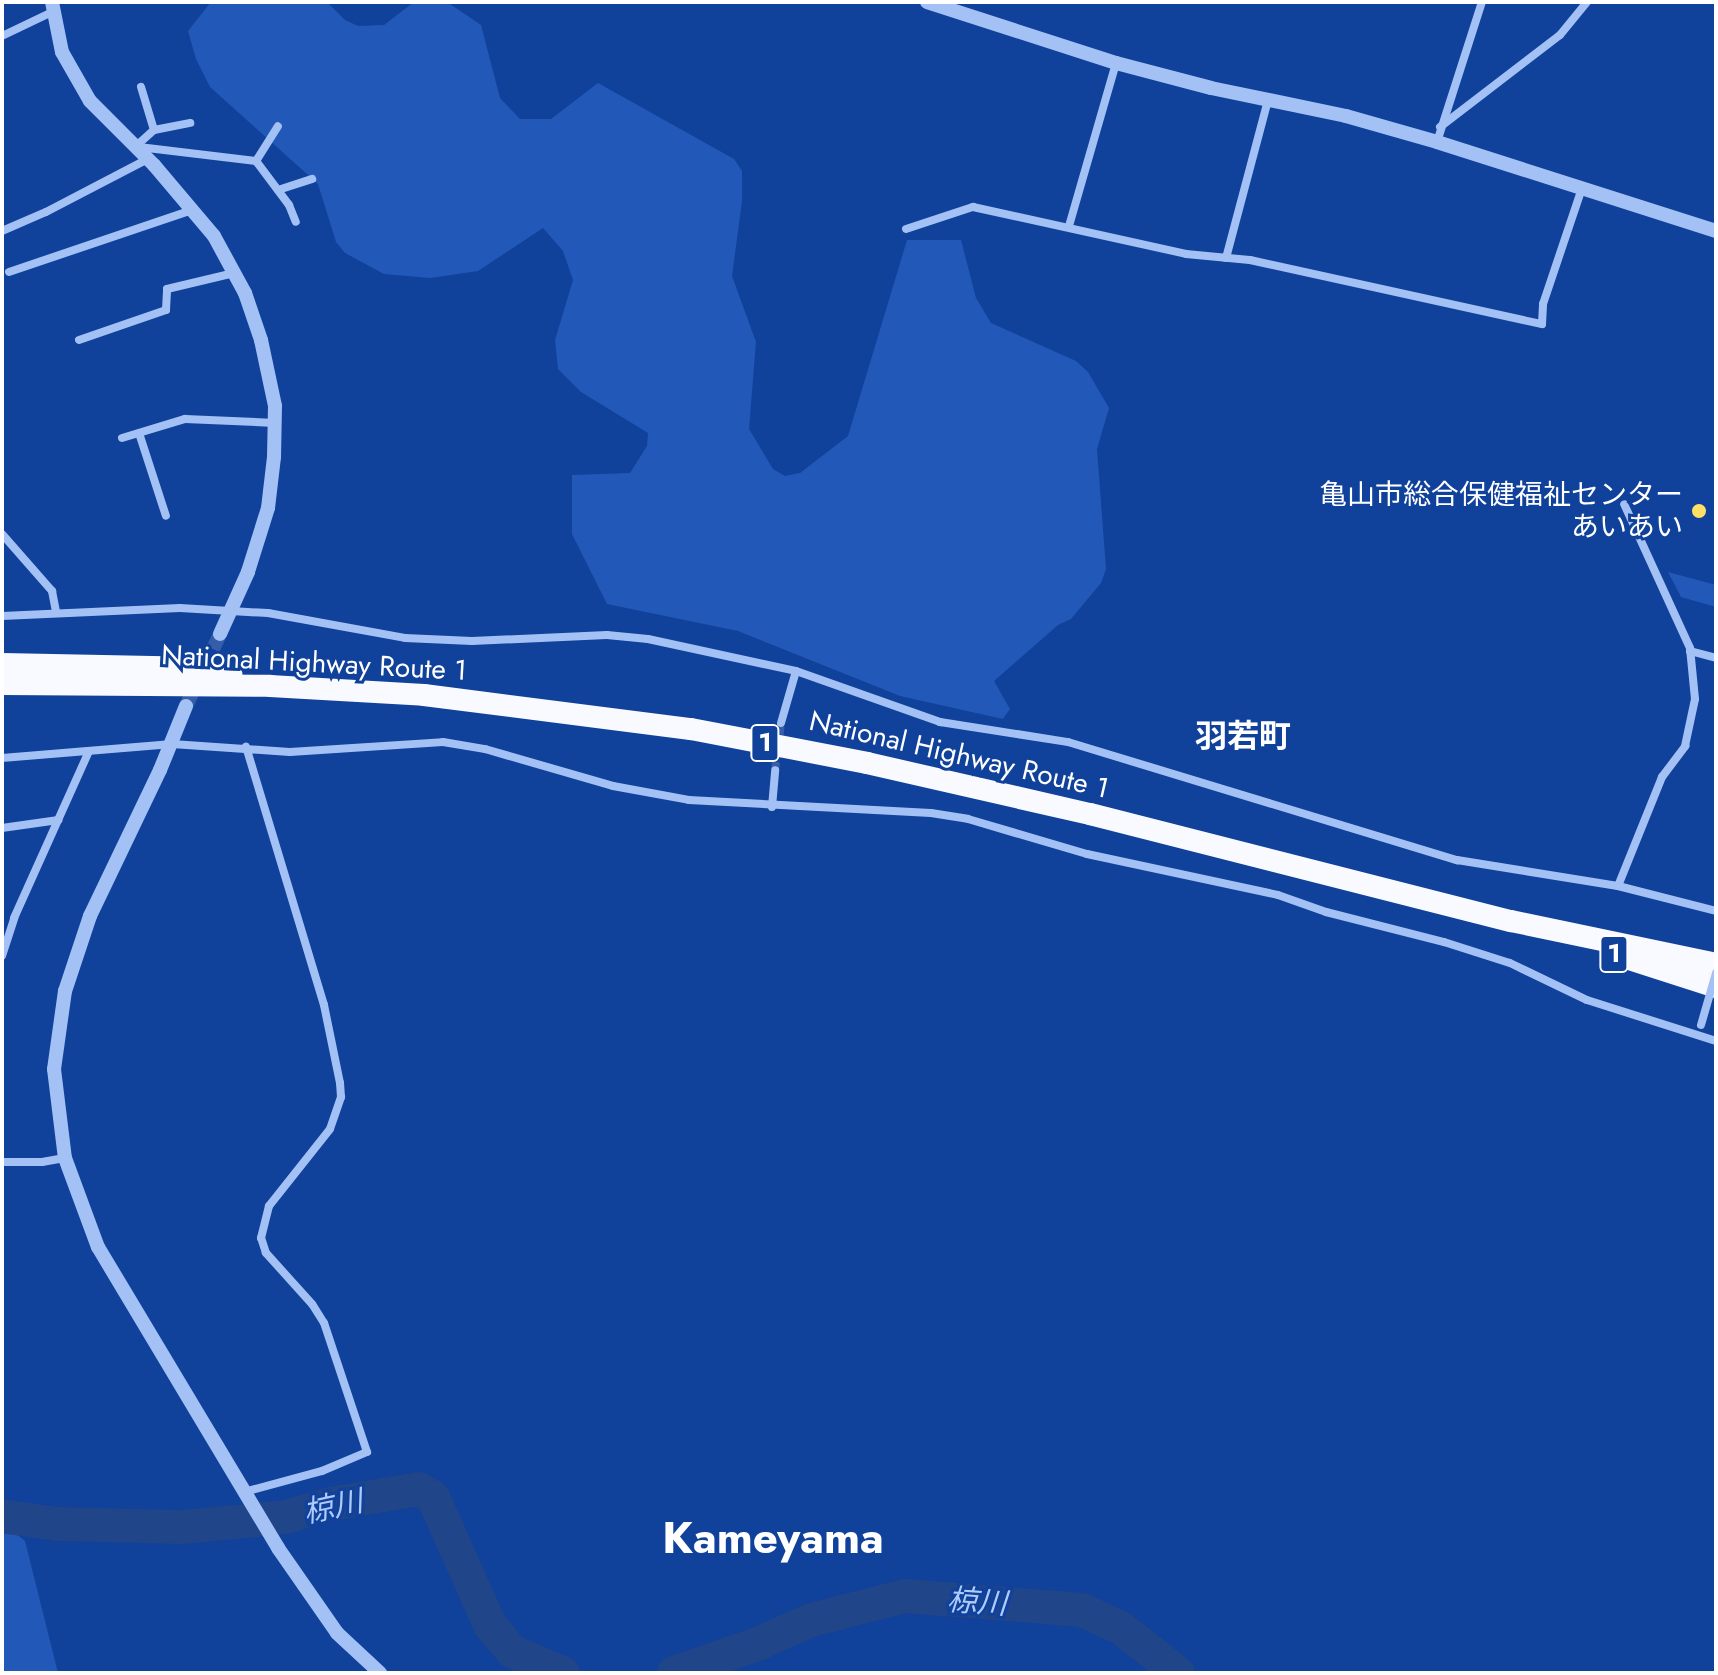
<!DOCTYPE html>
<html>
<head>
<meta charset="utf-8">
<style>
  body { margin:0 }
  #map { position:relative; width:1718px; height:1675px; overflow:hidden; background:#10419b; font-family:Jost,"Noto Sans JP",sans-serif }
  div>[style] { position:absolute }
  .green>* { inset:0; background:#2259b9 }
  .river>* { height:34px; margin:-17px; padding:0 17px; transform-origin:17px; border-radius:17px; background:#204589 }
  .minor-tunnel>* { height:8px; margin-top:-4px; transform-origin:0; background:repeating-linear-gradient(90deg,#345eaa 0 8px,transparent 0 12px) }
  .tertiary-tunnel>* { height:14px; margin-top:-7px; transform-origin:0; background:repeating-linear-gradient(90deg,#345eaa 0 14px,transparent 0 21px) }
  .minor>* { height:8px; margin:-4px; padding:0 4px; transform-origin:4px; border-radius:4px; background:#a3c1f5 }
  .tertiary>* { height:14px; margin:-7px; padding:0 7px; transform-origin:7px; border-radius:7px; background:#a3c1f5 }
  .trunk>* { height:22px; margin:-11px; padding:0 11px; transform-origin:11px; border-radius:11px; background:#f8faff }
  .minor-bridge>* { height:8px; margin:-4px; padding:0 4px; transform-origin:4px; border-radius:4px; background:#a3c1f5 }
  .dots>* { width:22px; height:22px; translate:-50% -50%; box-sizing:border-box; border:4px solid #10419b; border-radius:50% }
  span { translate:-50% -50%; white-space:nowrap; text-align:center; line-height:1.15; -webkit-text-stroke:6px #10419b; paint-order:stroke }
  .shield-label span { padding:2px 6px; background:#10419b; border:2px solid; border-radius:6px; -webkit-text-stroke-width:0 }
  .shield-label { font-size:26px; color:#fff; font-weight:700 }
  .poi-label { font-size:28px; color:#fff }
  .right { translate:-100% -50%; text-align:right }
  .street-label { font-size:28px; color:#fff }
  .water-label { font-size:30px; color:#afcbfb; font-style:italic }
  .quarter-label { font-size:32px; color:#fff; font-weight:700 }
  .town-label { font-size:44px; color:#fff; font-weight:700 }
  .frame { position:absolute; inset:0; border:4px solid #fff; pointer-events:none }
</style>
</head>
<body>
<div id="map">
  <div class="green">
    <div style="clip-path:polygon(211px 2px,327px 2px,345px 20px,358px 26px,384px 25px,414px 2px,447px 2px,481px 25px,500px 98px,520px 119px,551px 119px,598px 83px,734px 159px,742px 171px,742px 201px,732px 276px,756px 342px,749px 429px,773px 469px,785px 476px,800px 473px,848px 436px,907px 240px,961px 240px,976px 298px,991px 323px,1076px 361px,1088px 372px,1109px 408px,1097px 449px,1106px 569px,1101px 583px,1071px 619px,1058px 625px,994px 681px,1010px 709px,1003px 719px,900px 696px,738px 631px,607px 604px,572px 534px,572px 475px,630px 473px,647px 446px,648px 433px,581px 392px,558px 369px,555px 340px,573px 280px,563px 251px,543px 228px,478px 271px,430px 278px,384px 274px,345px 253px,336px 242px,318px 184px,210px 87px,196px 59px,188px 31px)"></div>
    <div style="clip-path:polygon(1668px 572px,1716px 585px,1716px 607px,1681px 597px)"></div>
    <div style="clip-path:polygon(2px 1522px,25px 1541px,58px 1673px,2px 1673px)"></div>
  </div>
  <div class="river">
    <div style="left:2px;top:1516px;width:56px;rotate:8.3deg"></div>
    <div style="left:57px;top:1524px;width:126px;rotate:1.4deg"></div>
    <div style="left:183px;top:1527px;width:103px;rotate:-5.5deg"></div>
    <div style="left:286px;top:1517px;width:47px;rotate:-16.1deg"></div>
    <div style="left:331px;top:1504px;width:89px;rotate:-9.7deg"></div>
    <div style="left:419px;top:1489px;width:16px;rotate:30deg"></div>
    <div style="left:433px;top:1497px;width:140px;rotate:66deg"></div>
    <div style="left:490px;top:1625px;width:35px;rotate:50deg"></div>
    <div style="left:513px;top:1652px;width:54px;rotate:22.8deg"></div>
    <div style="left:674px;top:1673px;width:91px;rotate:-19.2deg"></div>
    <div style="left:760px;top:1643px;width:56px;rotate:-24.3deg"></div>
    <div style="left:811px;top:1620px;width:97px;rotate:-14.3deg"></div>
    <div style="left:905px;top:1596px;width:178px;rotate:4.5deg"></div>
    <div style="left:1082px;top:1610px;width:43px;rotate:24.8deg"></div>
    <div style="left:1121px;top:1628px;width:73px;rotate:38.3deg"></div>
  </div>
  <div class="minor-tunnel">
    <div style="left:775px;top:770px;width:47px;rotate:-82.7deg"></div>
  </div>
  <div class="tertiary-tunnel">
    <div style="left:186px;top:706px;width:80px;rotate:-64.7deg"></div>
  </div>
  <div class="minor">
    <div style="left:2px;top:36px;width:55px;rotate:-25.6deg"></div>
    <div style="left:1440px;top:127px;width:151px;rotate:-37.5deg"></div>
    <div style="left:1560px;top:35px;width:43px;rotate:-50.7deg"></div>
    <div style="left:154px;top:130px;width:37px;rotate:-11deg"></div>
    <div style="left:1437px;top:142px;width:147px;rotate:-72.2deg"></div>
    <div style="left:135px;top:147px;width:25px;rotate:-42deg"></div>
    <div style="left:154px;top:130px;width:45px;rotate:-106.8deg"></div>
    <div style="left:139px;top:147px;width:118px;rotate:6.8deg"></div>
    <div style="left:256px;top:161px;width:55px;rotate:53.1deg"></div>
    <div style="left:289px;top:205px;width:18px;rotate:68deg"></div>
    <div style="left:256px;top:161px;width:41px;rotate:-57.8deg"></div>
    <div style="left:278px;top:190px;width:36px;rotate:-18deg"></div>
    <div style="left:1069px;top:226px;width:170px;rotate:-73.9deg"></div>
    <div style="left:906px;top:229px;width:71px;rotate:-18.2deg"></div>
    <div style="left:973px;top:207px;width:218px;rotate:12.4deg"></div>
    <div style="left:1186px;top:254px;width:64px;rotate:5.4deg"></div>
    <div style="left:1250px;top:260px;width:299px;rotate:12.4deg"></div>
    <div style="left:1542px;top:324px;width:20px;rotate:-87deg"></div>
    <div style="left:1543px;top:304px;width:122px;rotate:-71.4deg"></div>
    <div style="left:2px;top:231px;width:48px;rotate:-23.4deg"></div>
    <div style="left:46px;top:212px;width:115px;rotate:-27.5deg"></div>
    <div style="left:1226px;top:258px;width:163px;rotate:-75.1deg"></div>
    <div style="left:9px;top:272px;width:193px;rotate:-18.7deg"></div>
    <div style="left:79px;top:340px;width:92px;rotate:-19deg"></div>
    <div style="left:166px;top:310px;width:21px;rotate:-87deg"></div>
    <div style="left:167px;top:289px;width:69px;rotate:-13.4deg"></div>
    <div style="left:139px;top:433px;width:87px;rotate:72deg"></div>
    <div style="left:122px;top:438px;width:66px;rotate:-16.8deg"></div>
    <div style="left:185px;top:419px;width:90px;rotate:2.5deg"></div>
    <div style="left:2px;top:534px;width:76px;rotate:48.7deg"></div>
    <div style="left:52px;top:591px;width:20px;rotate:79deg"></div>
    <div style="left:2px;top:616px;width:178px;rotate:-2.6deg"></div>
    <div style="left:180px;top:608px;width:88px;rotate:3.3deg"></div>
    <div style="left:268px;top:613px;width:139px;rotate:10.3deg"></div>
    <div style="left:405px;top:638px;width:67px;rotate:2.6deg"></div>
    <div style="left:472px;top:641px;width:135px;rotate:-2.5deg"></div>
    <div style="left:607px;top:635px;width:41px;rotate:5.6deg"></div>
    <div style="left:648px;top:639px;width:151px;rotate:12.2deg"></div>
    <div style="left:796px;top:671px;width:153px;rotate:19.5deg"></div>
    <div style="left:940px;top:722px;width:130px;rotate:8.9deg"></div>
    <div style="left:1068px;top:742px;width:407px;rotate:16.9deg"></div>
    <div style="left:1457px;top:860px;width:163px;rotate:9.2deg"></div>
    <div style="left:1618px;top:886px;width:101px;rotate:14.3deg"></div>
    <div style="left:1690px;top:651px;width:27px;rotate:15deg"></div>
    <div style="left:781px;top:723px;width:54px;rotate:-73.9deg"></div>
    <div style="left:2px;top:758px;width:171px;rotate:-4.7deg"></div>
    <div style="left:172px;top:744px;width:118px;rotate:3.9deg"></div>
    <div style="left:290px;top:752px;width:153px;rotate:-3.7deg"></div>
    <div style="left:443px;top:742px;width:43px;rotate:9.5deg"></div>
    <div style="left:485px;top:749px;width:133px;rotate:16.1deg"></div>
    <div style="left:613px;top:786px;width:77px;rotate:10.4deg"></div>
    <div style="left:689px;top:800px;width:242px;rotate:3.1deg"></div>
    <div style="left:931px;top:813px;width:37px;rotate:9deg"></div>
    <div style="left:968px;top:819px;width:124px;rotate:16.4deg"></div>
    <div style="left:1087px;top:854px;width:195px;rotate:12.1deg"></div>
    <div style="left:1278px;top:895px;width:51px;rotate:19.5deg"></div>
    <div style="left:1326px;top:912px;width:122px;rotate:14.3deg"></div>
    <div style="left:1444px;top:942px;width:69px;rotate:17.7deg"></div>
    <div style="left:1510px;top:963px;width:85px;rotate:25.7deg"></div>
    <div style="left:1587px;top:1000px;width:135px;rotate:17.6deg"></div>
    <div style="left:772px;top:807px;width:37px;rotate:-85deg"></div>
    <div style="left:2px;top:828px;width:57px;rotate:-8.1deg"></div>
    <div style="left:1618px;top:886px;width:118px;rotate:-68deg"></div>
    <div style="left:1662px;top:777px;width:39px;rotate:-53deg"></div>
    <div style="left:1685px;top:746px;width:48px;rotate:-78deg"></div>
    <div style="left:1695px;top:699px;width:51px;rotate:-95.6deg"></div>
    <div style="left:1690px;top:648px;width:158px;rotate:-114.6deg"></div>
    <div style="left:2px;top:956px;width:40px;rotate:-72deg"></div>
    <div style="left:14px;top:918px;width:183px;rotate:-65.8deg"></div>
    <div style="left:2px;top:1162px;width:40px"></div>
    <div style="left:42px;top:1162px;width:23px;rotate:-10deg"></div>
    <div style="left:244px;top:1492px;width:81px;rotate:-15.1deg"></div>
    <div style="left:322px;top:1471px;width:49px;rotate:-22.9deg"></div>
    <div style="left:367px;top:1452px;width:136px;rotate:-108.4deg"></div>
    <div style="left:324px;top:1323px;width:22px;rotate:-122deg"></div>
    <div style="left:312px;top:1304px;width:69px;rotate:-132deg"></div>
    <div style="left:266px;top:1253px;width:16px;rotate:-108deg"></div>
    <div style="left:261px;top:1238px;width:33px;rotate:-76deg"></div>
    <div style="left:269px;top:1206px;width:98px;rotate:-51.6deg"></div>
    <div style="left:330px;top:1129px;width:34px;rotate:-71deg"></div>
    <div style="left:341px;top:1097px;width:14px;rotate:-94deg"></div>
    <div style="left:340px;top:1083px;width:80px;rotate:-101.6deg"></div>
    <div style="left:324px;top:1005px;width:270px;rotate:-106.8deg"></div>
  </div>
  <div class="tertiary">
    <div style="left:52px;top:2px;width:51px;rotate:78.7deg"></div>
    <div style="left:62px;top:52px;width:56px;rotate:60.3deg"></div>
    <div style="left:90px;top:101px;width:91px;rotate:45deg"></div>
    <div style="left:154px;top:165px;width:93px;rotate:49.8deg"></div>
    <div style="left:214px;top:236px;width:65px;rotate:61.5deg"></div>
    <div style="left:245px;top:293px;width:50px;rotate:71.2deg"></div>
    <div style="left:261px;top:340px;width:67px;rotate:78deg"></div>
    <div style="left:275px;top:406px;width:51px;rotate:91.1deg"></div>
    <div style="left:274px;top:457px;width:51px;rotate:96.7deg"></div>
    <div style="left:268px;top:508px;width:67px;rotate:107.4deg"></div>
    <div style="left:248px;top:572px;width:68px;rotate:114.3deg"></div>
    <div style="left:927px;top:2px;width:199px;rotate:17.9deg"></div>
    <div style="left:1116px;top:63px;width:98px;rotate:14.7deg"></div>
    <div style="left:1211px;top:88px;width:138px;rotate:11.7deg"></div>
    <div style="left:1346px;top:116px;width:95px;rotate:15.9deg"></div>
    <div style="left:1437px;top:142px;width:293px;rotate:17.7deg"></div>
    <div style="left:186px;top:706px;width:69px;rotate:112.1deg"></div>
    <div style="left:160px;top:770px;width:162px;rotate:115.6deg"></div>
    <div style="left:90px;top:916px;width:79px;rotate:108.4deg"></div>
    <div style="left:65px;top:991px;width:79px;rotate:98deg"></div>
    <div style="left:54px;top:1069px;width:90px;rotate:83deg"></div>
    <div style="left:65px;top:1158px;width:95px;rotate:69.7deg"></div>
    <div style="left:98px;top:1247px;width:351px;rotate:59.1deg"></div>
    <div style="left:278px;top:1548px;width:103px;rotate:55.2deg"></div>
    <div style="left:337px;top:1633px;width:59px;rotate:42.9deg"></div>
  </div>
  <div class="trunk">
    <div style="left:2px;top:664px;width:163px;rotate:1.1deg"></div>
    <div style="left:165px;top:667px;width:67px;rotate:6.8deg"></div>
    <div style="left:2px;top:684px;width:268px;rotate:0.4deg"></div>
    <div style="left:270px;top:686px;width:154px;rotate:3.3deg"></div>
    <div style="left:424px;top:695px;width:269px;rotate:7.3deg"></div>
    <div style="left:691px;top:729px;width:179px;rotate:10.9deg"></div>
    <div style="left:867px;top:763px;width:229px;rotate:12.9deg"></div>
    <div style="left:1090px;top:814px;width:434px;rotate:14.3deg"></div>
    <div style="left:1511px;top:921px;width:209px;rotate:11.8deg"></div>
    <div style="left:1623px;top:957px;width:98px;rotate:17.9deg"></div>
  </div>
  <div class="minor-bridge">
    <div style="left:1701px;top:1025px;width:54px;rotate:-73.9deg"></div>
  </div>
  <div class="dots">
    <div style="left:1699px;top:511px;background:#ffe066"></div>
  </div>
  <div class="shield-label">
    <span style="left:765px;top:743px">1</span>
    <span style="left:1614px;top:954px">1</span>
  </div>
  <div class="poi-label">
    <span class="right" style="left:1683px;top:511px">亀山市総合保健福祉センター<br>あいあい</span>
  </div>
  <div class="street-label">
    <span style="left:314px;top:663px;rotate:3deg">National Highway Route 1</span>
    <span style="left:959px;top:755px;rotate:13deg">National Highway Route 1</span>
  </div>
  <div class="water-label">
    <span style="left:333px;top:1507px;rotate:-12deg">椋川</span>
    <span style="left:977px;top:1602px;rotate:4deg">椋川</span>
  </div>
  <div class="quarter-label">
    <span style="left:1243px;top:736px">羽若町</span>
  </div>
  <div class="town-label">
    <span style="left:773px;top:1538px">Kameyama</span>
  </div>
  <div class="frame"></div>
</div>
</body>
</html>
